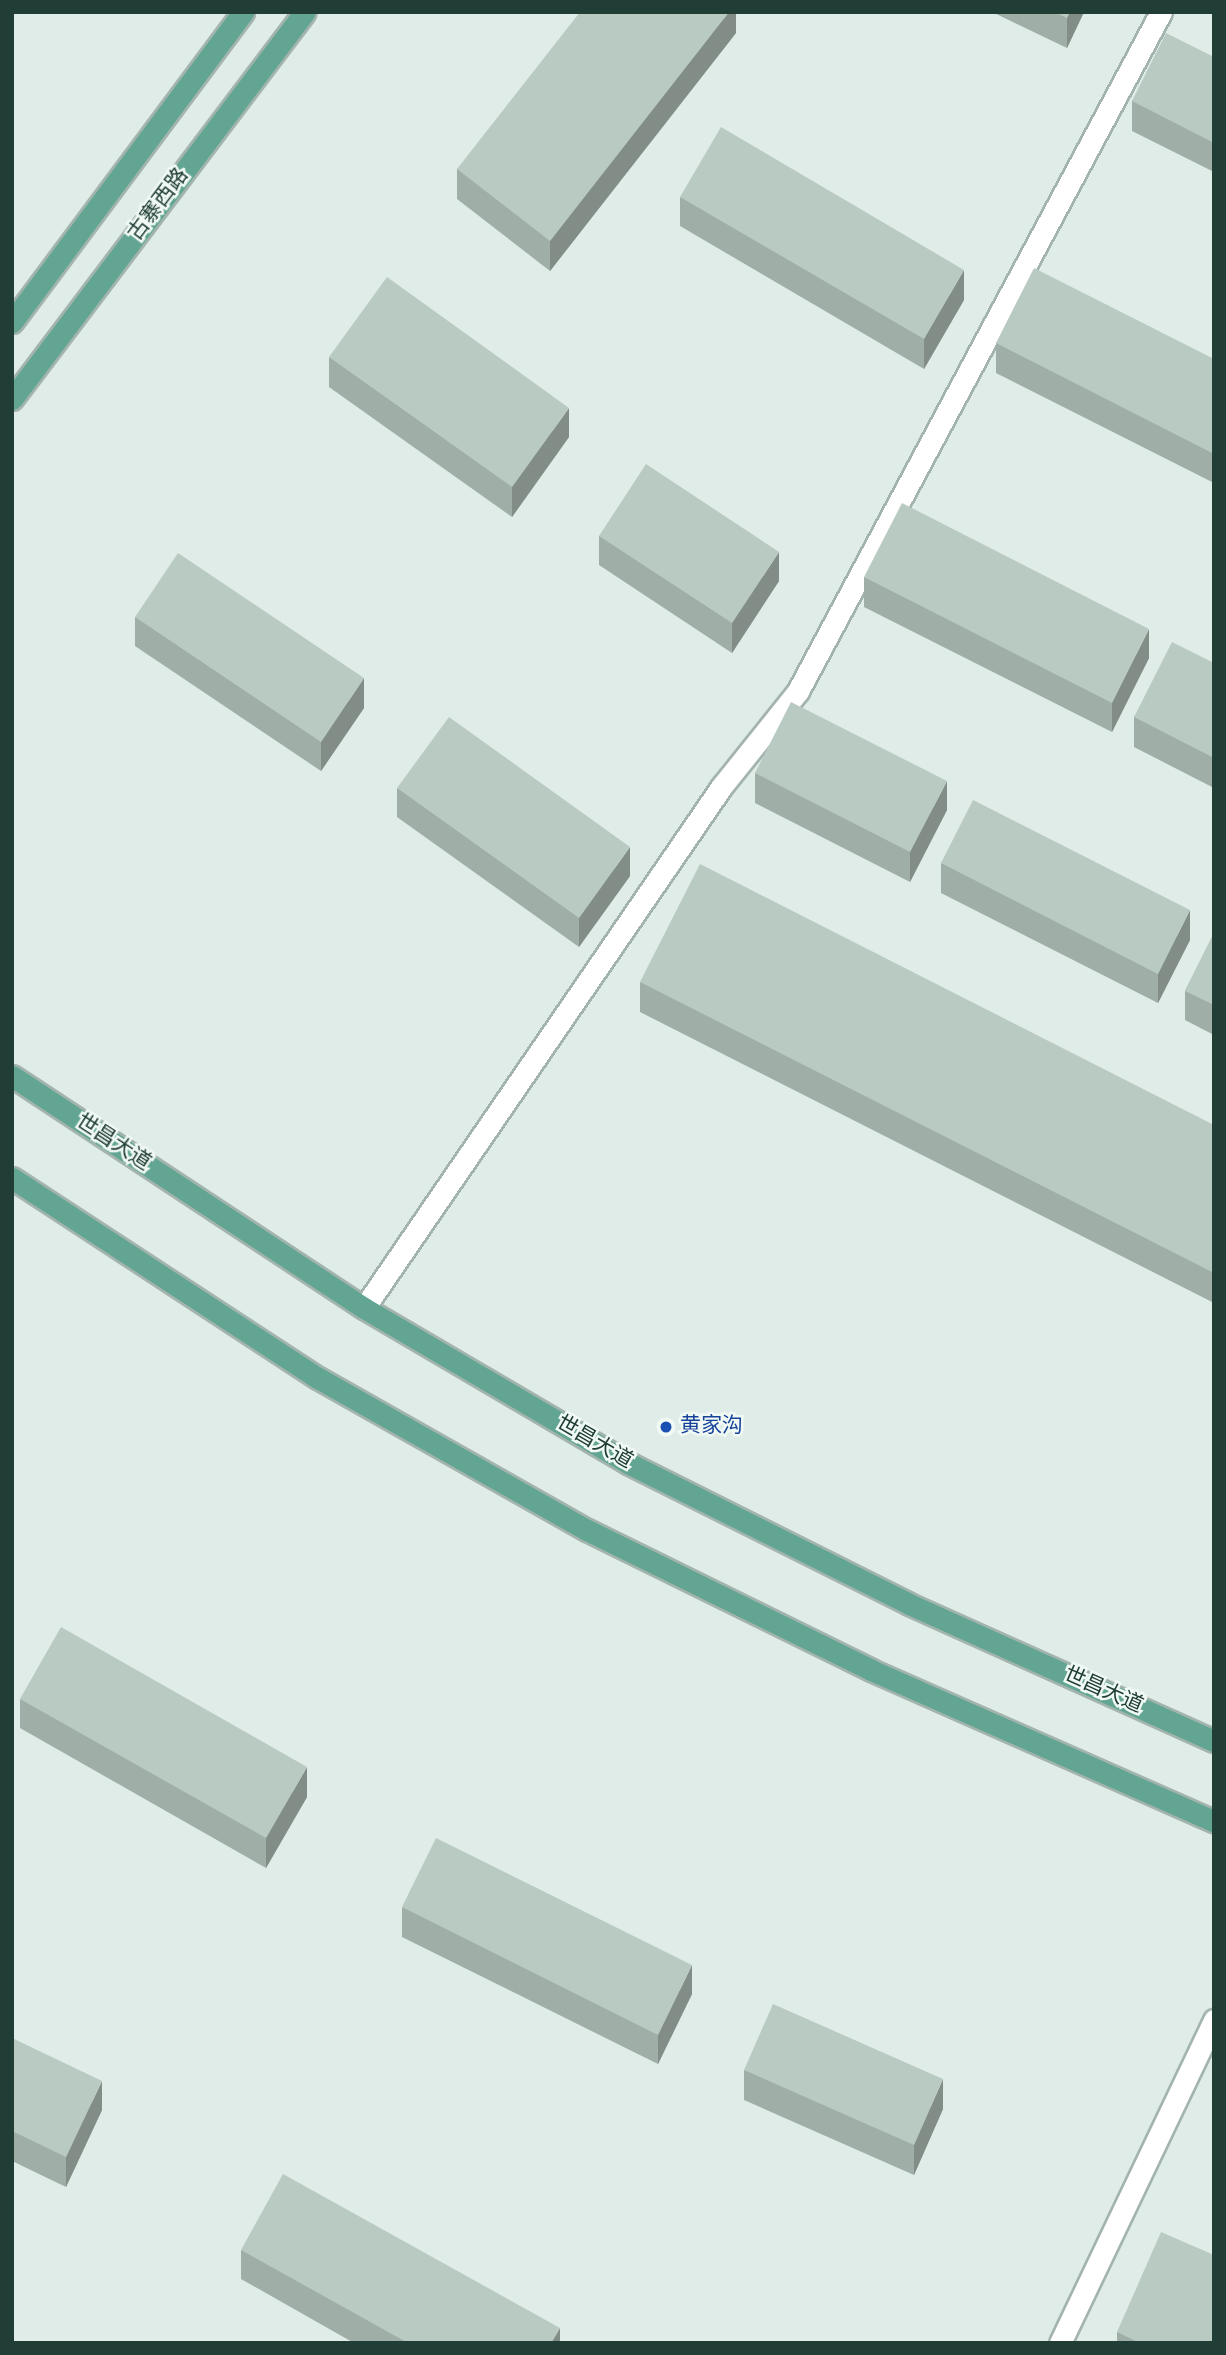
<!DOCTYPE html>
<html>
<head>
<meta charset="utf-8">
<style>
  body { margin:0 }
  #map { position:relative; width:1226px; height:2355px; overflow:hidden; background:#e0ece7; font-family:Overpass,"Noto Sans SC",sans-serif }
  div>[style] { position:absolute }
  .roads { filter:drop-shadow(2px 0 #a3b4ae) drop-shadow(-2px 0 #a3b4ae) drop-shadow(0 2px #a3b4ae) drop-shadow(0 -2px #a3b4ae) }
  .minor>* { height:21px; margin:-10.5px; padding:0 10.5px; transform-origin:10.5px; border-radius:10.5px; background:#fff }
  .primary>* { height:21px; margin:-10.5px; padding:0 10.5px; transform-origin:10.5px; border-radius:10.5px; background:#62a592 }
  .wall>* { inset:0; background:#9faea7 }
  .shaded-wall>* { inset:0; background:#828d88 }
  .building>* { inset:0; background:#b9cac2 }
  .dots>* { width:19px; height:19px; translate:-50% -50%; box-sizing:border-box; border:4px solid #f1f9f5; border-radius:50% }
  span { translate:-50% -50%; white-space:nowrap; text-align:center; line-height:1.15; -webkit-text-stroke:5px #f1f9f5; paint-order:stroke }
  .street-label { font-size:21px; color:#203e35 }
  .transit-label { font-size:21px; color:#164399 }
  .left { translate:0 -50%; text-align:left }
  .frame { position:absolute; inset:0; border:14px solid #203e35; pointer-events:none }
</style>
</head>
<body>
<div id="map">
  <div class="roads">
    <div class="minor">
      <div style="left:364px;top:1308px;width:633px;rotate:-55.56deg"></div>
      <div style="left:722px;top:786px;width:122px;rotate:-51.3deg"></div>
      <div style="left:798px;top:691px;width:770px;rotate:-61.87deg"></div>
      <div style="left:1060px;top:2343px;width:358px;rotate:-64.5deg"></div>
    </div>
    <div class="primary">
      <div style="left:12px;top:322px;width:387px;rotate:-53.3deg"></div>
      <div style="left:12px;top:399px;width:485px;rotate:-52.9deg"></div>
      <div style="left:12px;top:1076px;width:422px;rotate:33.4deg"></div>
      <div style="left:364px;top:1308px;width:306px;rotate:30.4deg"></div>
      <div style="left:628px;top:1463px;width:314px;rotate:26.6deg"></div>
      <div style="left:909px;top:1604px;width:334px;rotate:24.2deg"></div>
      <div style="left:12px;top:1178px;width:366px;rotate:33.2deg"></div>
      <div style="left:318px;top:1378px;width:309px;rotate:29.5deg"></div>
      <div style="left:587px;top:1530px;width:317px;rotate:26.2deg"></div>
      <div style="left:871px;top:1670px;width:375px;rotate:23.8deg"></div>
    </div>
  </div>
  <div class="wall">
    <div style="clip-path:polygon(736px 12px,736px 33px,550px 271px,457px 199px,457px 169px)"></div>
    <div style="clip-path:polygon(992px 12px,1084px 12px,1067px 48px)"></div>
    <div style="clip-path:polygon(1214px 57px,1214px 172px,1132px 131px,1132px 101px)"></div>
    <div style="clip-path:polygon(680px 197px,964px 300px,924px 369px,680px 226px)"></div>
    <div style="clip-path:polygon(996px 343px,1214px 359px,1214px 483px,996px 373px)"></div>
    <div style="clip-path:polygon(329px 357px,569px 437px,512px 517px,329px 387px)"></div>
    <div style="clip-path:polygon(599px 536px,779px 581px,732px 653px,599px 565px)"></div>
    <div style="clip-path:polygon(864px 577px,1149px 658px,1112px 732px,864px 607px)"></div>
    <div style="clip-path:polygon(135px 617px,364px 708px,321px 771px,135px 646px)"></div>
    <div style="clip-path:polygon(1214px 663px,1214px 788px,1134px 747px,1134px 717px)"></div>
    <div style="clip-path:polygon(755px 773px,947px 810px,910px 882px,755px 803px)"></div>
    <div style="clip-path:polygon(397px 788px,630px 876px,579px 947px,397px 817px)"></div>
    <div style="clip-path:polygon(941px 863px,1190px 940px,1158px 1003px,941px 893px)"></div>
    <div style="clip-path:polygon(1214px 933px,1214px 1035px,1185px 1020px,1185px 991px)"></div>
    <div style="clip-path:polygon(640px 982px,1214px 1125px,1214px 1303px,640px 1012px)"></div>
    <div style="clip-path:polygon(20px 1699px,307px 1797px,266px 1868px,20px 1728px)"></div>
    <div style="clip-path:polygon(402px 1907px,692px 1994px,658px 2064px,402px 1937px)"></div>
    <div style="clip-path:polygon(12px 2038px,102px 2110px,66px 2187px,12px 2161px)"></div>
    <div style="clip-path:polygon(744px 2070px,943px 2109px,914px 2175px,744px 2100px)"></div>
    <div style="clip-path:polygon(241px 2250px,560px 2343px,354px 2343px,241px 2279px)"></div>
    <div style="clip-path:polygon(1117px 2332px,1214px 2343px,1117px 2343px)"></div>
  </div>
  <div class="shaded-wall">
    <div style="clip-path:polygon(729px 12px,736px 12px,736px 33px,550px 271px,550px 241px)"></div>
    <div style="clip-path:polygon(1070px 12px,1084px 12px,1067px 48px,1067px 18px)"></div>
    <div style="clip-path:polygon(964px 270px,964px 300px,924px 369px,924px 339px)"></div>
    <div style="clip-path:polygon(569px 408px,569px 437px,512px 517px,512px 487px)"></div>
    <div style="clip-path:polygon(779px 552px,779px 581px,732px 653px,732px 623px)"></div>
    <div style="clip-path:polygon(1149px 629px,1149px 658px,1112px 732px,1112px 703px)"></div>
    <div style="clip-path:polygon(364px 678px,364px 708px,321px 771px,321px 742px)"></div>
    <div style="clip-path:polygon(947px 781px,947px 810px,910px 882px,910px 852px)"></div>
    <div style="clip-path:polygon(630px 847px,630px 876px,579px 947px,579px 918px)"></div>
    <div style="clip-path:polygon(1190px 910px,1190px 940px,1158px 1003px,1158px 974px)"></div>
    <div style="clip-path:polygon(307px 1767px,307px 1797px,266px 1868px,266px 1838px)"></div>
    <div style="clip-path:polygon(692px 1965px,692px 1994px,658px 2064px,658px 2035px)"></div>
    <div style="clip-path:polygon(943px 2079px,943px 2109px,914px 2175px,914px 2145px)"></div>
    <div style="clip-path:polygon(102px 2081px,102px 2110px,66px 2187px,66px 2157px)"></div>
    <div style="clip-path:polygon(560px 2328px,560px 2343px,551px 2343px)"></div>
  </div>
  <div class="building">
    <div style="clip-path:polygon(580px 12px,729px 12px,550px 241px,457px 169px)"></div>
    <div style="clip-path:polygon(1054px 12px,1070px 12px,1067px 18px)"></div>
    <div style="clip-path:polygon(1166px 33px,1214px 57px,1214px 143px,1132px 101px)"></div>
    <div style="clip-path:polygon(721px 127px,964px 270px,924px 339px,680px 197px)"></div>
    <div style="clip-path:polygon(1034px 268px,1214px 359px,1214px 454px,996px 343px)"></div>
    <div style="clip-path:polygon(387px 277px,569px 408px,512px 487px,329px 357px)"></div>
    <div style="clip-path:polygon(646px 464px,779px 552px,732px 623px,599px 536px)"></div>
    <div style="clip-path:polygon(902px 503px,1149px 629px,1112px 703px,864px 577px)"></div>
    <div style="clip-path:polygon(178px 553px,364px 678px,321px 742px,135px 617px)"></div>
    <div style="clip-path:polygon(1172px 642px,1214px 663px,1214px 758px,1134px 717px)"></div>
    <div style="clip-path:polygon(791px 702px,947px 781px,910px 852px,755px 773px)"></div>
    <div style="clip-path:polygon(449px 717px,630px 847px,579px 918px,397px 788px)"></div>
    <div style="clip-path:polygon(973px 800px,1190px 910px,1158px 974px,941px 863px)"></div>
    <div style="clip-path:polygon(700px 864px,1214px 1125px,1214px 1273px,640px 982px)"></div>
    <div style="clip-path:polygon(1214px 933px,1214px 1005px,1185px 991px)"></div>
    <div style="clip-path:polygon(61px 1627px,307px 1767px,266px 1838px,20px 1699px)"></div>
    <div style="clip-path:polygon(436px 1838px,692px 1965px,658px 2035px,402px 1907px)"></div>
    <div style="clip-path:polygon(773px 2004px,943px 2079px,914px 2145px,744px 2070px)"></div>
    <div style="clip-path:polygon(12px 2038px,102px 2081px,66px 2157px,12px 2131px)"></div>
    <div style="clip-path:polygon(283px 2174px,560px 2328px,551px 2343px,408px 2343px,241px 2250px)"></div>
    <div style="clip-path:polygon(1161px 2232px,1214px 2255px,1214px 2343px,1140px 2343px,1117px 2332px)"></div>
  </div>
  <div class="dots">
    <div style="left:666px;top:1427px;background:#1a4fb4"></div>
  </div>
  <div class="street-label">
    <span style="left:159px;top:205px;rotate:-53deg">古寨西路</span>
    <span style="left:113px;top:1143px;rotate:33deg">世昌大道</span>
    <span style="left:594px;top:1443px;rotate:30deg">世昌大道</span>
    <span style="left:1103px;top:1691px;rotate:24deg">世昌大道</span>
  </div>
  <div class="transit-label">
    <span class="left" style="left:680px;top:1427px">黄家沟</span>
  </div>
  <div class="frame"></div>
</div>
</body>
</html>
